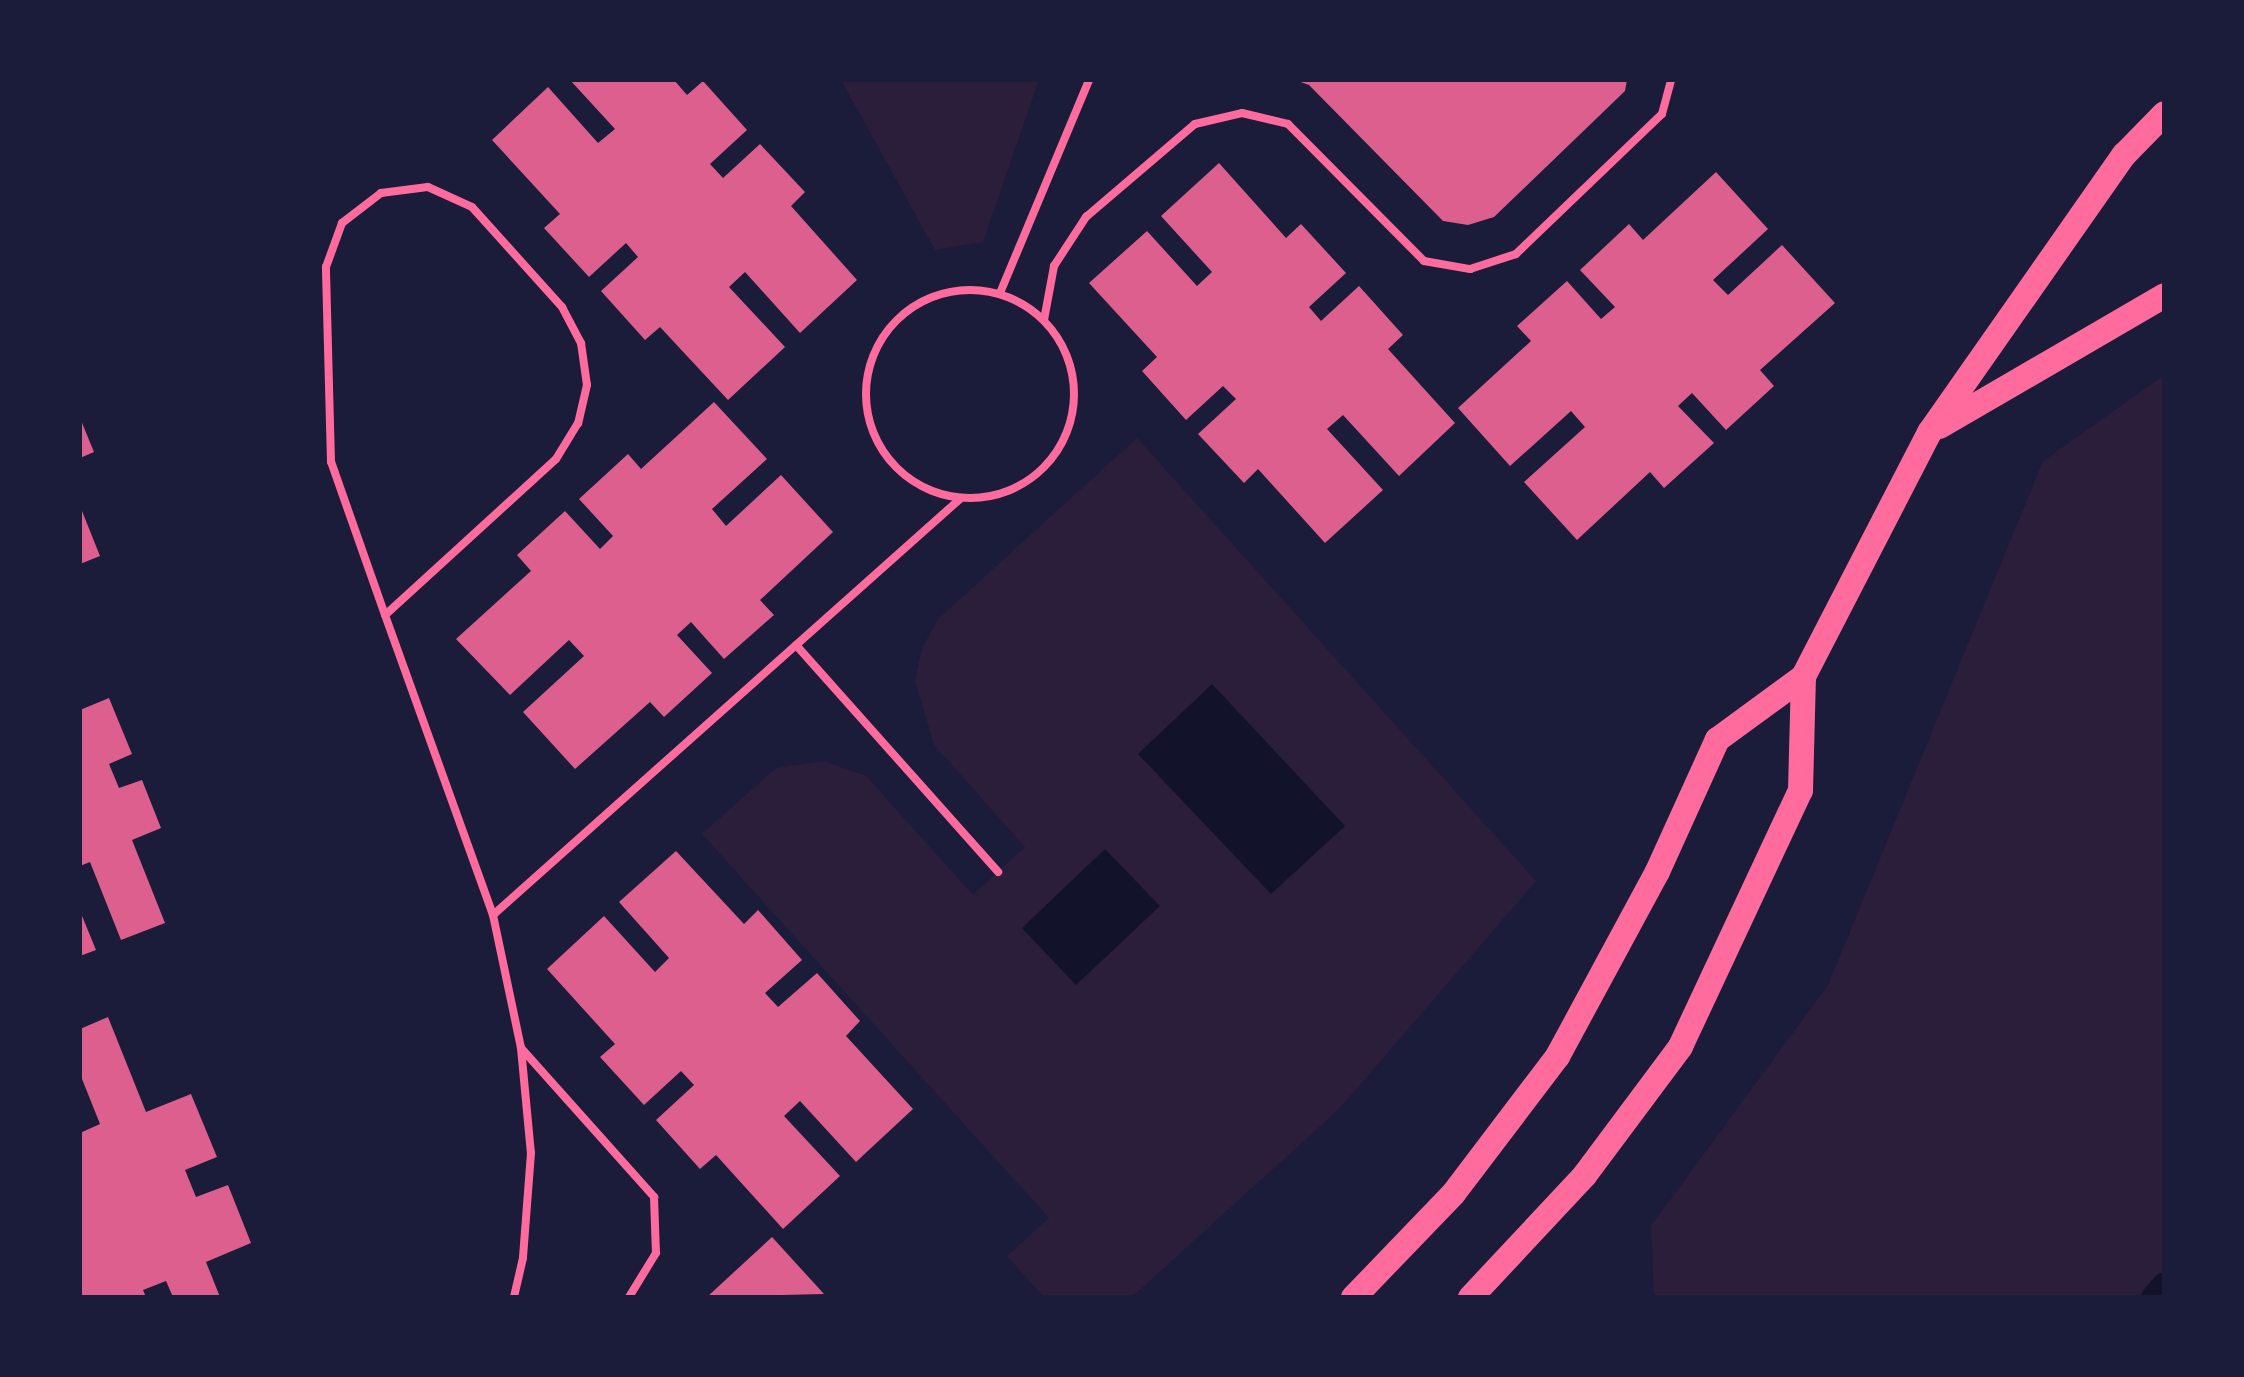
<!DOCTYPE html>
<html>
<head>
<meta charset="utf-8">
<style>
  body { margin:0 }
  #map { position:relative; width:2244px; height:1377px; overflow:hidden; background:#1b1b3a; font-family:"Libre Baskerville",serif }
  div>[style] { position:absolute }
  .green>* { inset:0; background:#2a1e3b }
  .water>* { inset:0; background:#12122b }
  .stream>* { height:22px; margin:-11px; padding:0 11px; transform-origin:11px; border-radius:11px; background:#12122b }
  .building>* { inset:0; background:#dd5f8e }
  .service>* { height:8px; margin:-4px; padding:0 4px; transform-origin:4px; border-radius:4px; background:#ff6b9d }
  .service>.ring { margin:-4px; padding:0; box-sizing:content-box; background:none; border:8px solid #ff6b9d; border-radius:50% }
  .primary>* { height:25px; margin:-12.5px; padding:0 12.5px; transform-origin:12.5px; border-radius:12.5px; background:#ff6b9d }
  span { translate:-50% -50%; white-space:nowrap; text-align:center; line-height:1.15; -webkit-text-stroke:9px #1b1b3a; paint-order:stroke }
  .frame { position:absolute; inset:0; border:82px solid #1b1b3a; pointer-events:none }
</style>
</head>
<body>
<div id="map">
  <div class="green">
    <div style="clip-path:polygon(841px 80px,1039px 80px,983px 242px,935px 250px)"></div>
    <div style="clip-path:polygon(2164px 375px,2164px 1297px,1654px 1297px,1651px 1226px,1828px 985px,2043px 461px)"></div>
    <div style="clip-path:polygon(1137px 438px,1536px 881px,1339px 1109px,1132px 1297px,1044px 1297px,1007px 1256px,1049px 1218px,702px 834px,776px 768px,823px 761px,866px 776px,973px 895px,1025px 847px,934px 745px,915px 681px,922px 648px,938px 619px)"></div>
  </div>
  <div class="water">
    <div style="clip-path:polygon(1212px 684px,1345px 826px,1271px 894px,1138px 754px)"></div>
    <div style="clip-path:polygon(1105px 849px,1160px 906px,1076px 985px,1022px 928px)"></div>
  </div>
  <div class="stream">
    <div style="left:2152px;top:1297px;width:18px;rotate:-49deg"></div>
  </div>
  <div class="building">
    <div style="clip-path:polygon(570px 80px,674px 80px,687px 95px,703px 81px,747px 130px,710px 164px,723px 178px,760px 144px,805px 192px,791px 206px,857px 280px,800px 333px,745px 272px,729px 287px,785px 347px,728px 400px,660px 327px,645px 340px,601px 291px,638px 257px,626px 243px,589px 277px,544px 228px,560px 214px,492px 140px,548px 87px,598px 143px,615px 129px)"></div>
    <div style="clip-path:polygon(1295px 80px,1627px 80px,1625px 91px,1494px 217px,1468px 225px,1443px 221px,1309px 85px)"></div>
    <div style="clip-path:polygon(1219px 163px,1286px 238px,1301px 224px,1346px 273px,1309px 307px,1321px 321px,1359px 286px,1403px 335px,1388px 349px,1455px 423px,1399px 476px,1343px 415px,1327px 429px,1383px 490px,1325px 543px,1258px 469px,1244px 483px,1198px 434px,1236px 399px,1223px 386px,1186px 420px,1142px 371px,1157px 357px,1089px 283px,1147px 231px,1197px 286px,1212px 272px,1161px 216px)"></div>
    <div style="clip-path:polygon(1716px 172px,1768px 229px,1713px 280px,1728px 295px,1782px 245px,1835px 303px,1760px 370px,1774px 386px,1726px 430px,1692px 393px,1678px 406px,1714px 443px,1664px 488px,1650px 472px,1577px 540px,1524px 482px,1585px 427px,1571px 411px,1510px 466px,1458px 408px,1531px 341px,1517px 326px,1567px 281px,1601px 319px,1615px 307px,1580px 270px,1629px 224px,1643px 240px)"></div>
    <div style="clip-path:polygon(714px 402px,767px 459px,712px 509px,726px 526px,781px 475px,833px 532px,760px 600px,774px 615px,724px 659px,691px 622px,677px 635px,712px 673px,664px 717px,650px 702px,575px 769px,523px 712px,584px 656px,569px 640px,510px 695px,456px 639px,531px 571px,517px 555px,565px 511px,600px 549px,613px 536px,579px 499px,628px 454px,641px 469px)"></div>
    <div style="clip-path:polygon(80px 418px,94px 452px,80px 458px)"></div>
    <div style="clip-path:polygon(80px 506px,100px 556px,80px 564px)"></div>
    <div style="clip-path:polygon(109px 698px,132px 754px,109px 764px,119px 788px,142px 780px,161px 828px,132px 840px,165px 923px,121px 940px,90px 862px,80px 866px,80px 710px)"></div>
    <div style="clip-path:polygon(676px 851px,744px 924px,758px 910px,802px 960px,765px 993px,778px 1007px,817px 973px,860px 1021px,846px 1036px,913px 1109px,856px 1162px,800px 1101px,784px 1116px,840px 1176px,783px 1229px,716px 1155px,700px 1169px,656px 1120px,694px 1085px,681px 1071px,644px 1105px,600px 1057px,615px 1044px,547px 969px,604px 916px,655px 972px,669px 958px,619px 902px)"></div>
    <div style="clip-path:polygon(80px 911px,96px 950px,80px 956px)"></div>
    <div style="clip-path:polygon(108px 1017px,146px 1112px,191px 1094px,217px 1157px,185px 1170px,196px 1197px,228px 1185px,251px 1243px,206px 1262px,220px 1297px,173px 1297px,166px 1281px,143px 1290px,146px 1297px,80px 1297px,80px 1133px,100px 1124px,80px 1074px,80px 1029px)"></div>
    <div style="clip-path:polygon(772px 1237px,824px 1294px,707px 1297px)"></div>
  </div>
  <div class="service">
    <div style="left:428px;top:187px;width:48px;rotate:24.4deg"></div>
    <div style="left:472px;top:207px;width:135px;rotate:48deg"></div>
    <div style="left:562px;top:307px;width:41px;rotate:62.2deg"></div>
    <div style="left:581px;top:343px;width:42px;rotate:81.9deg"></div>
    <div style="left:587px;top:385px;width:39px;rotate:103deg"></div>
    <div style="left:578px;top:423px;width:42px;rotate:121.4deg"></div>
    <div style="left:556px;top:459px;width:231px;rotate:137.6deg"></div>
    <div style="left:385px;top:615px;width:162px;rotate:-109.4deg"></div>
    <div style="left:331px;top:462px;width:195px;rotate:-91.5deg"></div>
    <div style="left:326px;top:267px;width:47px;rotate:-70deg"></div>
    <div style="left:342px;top:223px;width:49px;rotate:-37.6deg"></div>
    <div style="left:381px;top:193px;width:47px;rotate:-7.3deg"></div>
    <div class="ring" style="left:866px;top:290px;width:200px;height:200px"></div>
    <div style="left:1000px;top:293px;width:231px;rotate:-67.3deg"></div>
    <div style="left:1044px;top:320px;width:55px;rotate:-79.5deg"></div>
    <div style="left:1054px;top:266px;width:59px;rotate:-56.9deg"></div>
    <div style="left:1086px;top:217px;width:143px;rotate:-40.5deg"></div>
    <div style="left:1195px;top:124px;width:48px;rotate:-13.2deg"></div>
    <div style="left:1242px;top:113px;width:47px;rotate:13.4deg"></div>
    <div style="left:1288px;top:124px;width:193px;rotate:45.2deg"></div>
    <div style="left:1424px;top:261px;width:47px;rotate:9.9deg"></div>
    <div style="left:1470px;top:269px;width:48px;rotate:-18.1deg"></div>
    <div style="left:1516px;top:254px;width:202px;rotate:-43.8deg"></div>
    <div style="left:1662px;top:114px;width:35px;rotate:-75deg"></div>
    <div style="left:385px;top:615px;width:319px;rotate:70.2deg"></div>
    <div style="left:493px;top:915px;width:136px;rotate:78.1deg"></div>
    <div style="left:521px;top:1048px;width:105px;rotate:84.6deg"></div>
    <div style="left:531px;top:1153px;width:105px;rotate:94.4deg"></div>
    <div style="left:523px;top:1258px;width:40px;rotate:103deg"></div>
    <div style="left:796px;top:645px;width:304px;rotate:48.3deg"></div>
    <div style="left:493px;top:915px;width:627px;rotate:-41.7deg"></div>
    <div style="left:521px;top:1048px;width:200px;rotate:48.2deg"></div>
    <div style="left:654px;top:1197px;width:56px;rotate:88deg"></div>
    <div style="left:656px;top:1253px;width:52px;rotate:121.5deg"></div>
  </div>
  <div class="primary">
    <div style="left:1939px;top:426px;width:260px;rotate:-30.2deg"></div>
    <div style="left:1353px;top:1297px;width:144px;rotate:-46.1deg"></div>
    <div style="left:1453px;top:1193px;width:172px;rotate:-52.8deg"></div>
    <div style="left:1557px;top:1056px;width:210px;rotate:-61.6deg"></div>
    <div style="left:1657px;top:871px;width:145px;rotate:-65.6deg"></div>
    <div style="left:1717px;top:739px;width:107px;rotate:-36.2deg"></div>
    <div style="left:1470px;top:1297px;width:167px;rotate:-46.9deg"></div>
    <div style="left:1584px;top:1175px;width:161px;rotate:-53.3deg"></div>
    <div style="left:1680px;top:1046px;width:283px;rotate:-64.9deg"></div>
    <div style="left:1800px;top:790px;width:114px;rotate:-88.5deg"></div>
    <div style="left:1803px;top:676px;width:275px;rotate:-62.7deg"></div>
    <div style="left:1929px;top:432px;width:340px;rotate:-55deg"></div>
    <div style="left:2124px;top:154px;width:57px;rotate:-45.7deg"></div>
  </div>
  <div class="frame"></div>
</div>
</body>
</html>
